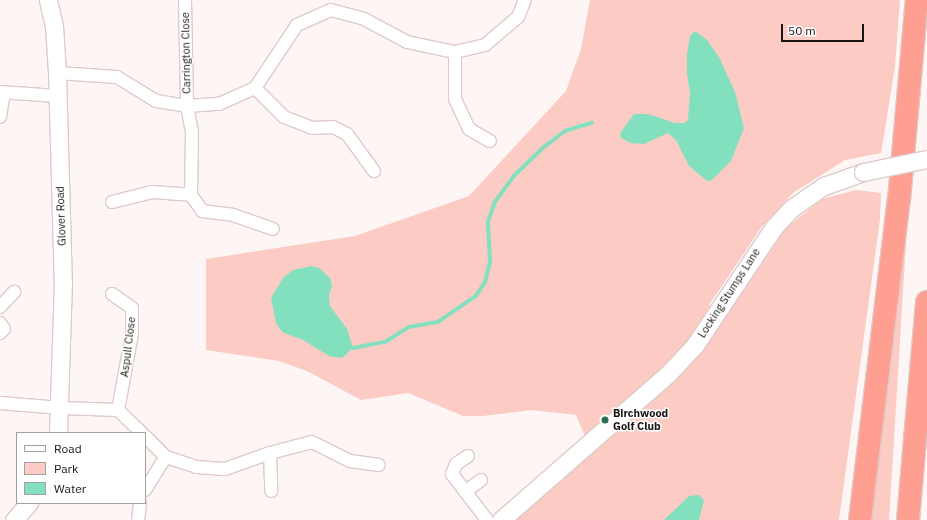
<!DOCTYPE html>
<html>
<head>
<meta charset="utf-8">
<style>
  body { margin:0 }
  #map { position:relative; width:927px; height:520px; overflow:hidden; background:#fef6f5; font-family:"IBM Plex Sans",sans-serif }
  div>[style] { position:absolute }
  .green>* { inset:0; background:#fccbc4 }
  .water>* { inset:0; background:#83e0bf }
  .stream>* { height:3.5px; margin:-1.75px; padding:0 1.75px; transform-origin:1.75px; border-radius:1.75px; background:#83e0bf }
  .roads { filter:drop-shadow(1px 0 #decbc9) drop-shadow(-1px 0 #decbc9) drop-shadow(0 1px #decbc9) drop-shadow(0 -1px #decbc9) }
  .street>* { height:12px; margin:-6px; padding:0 6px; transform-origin:6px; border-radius:6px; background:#fff }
  .secondary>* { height:17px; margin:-8.5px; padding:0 8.5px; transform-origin:8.5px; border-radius:8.5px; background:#fff }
  .highway>* { height:22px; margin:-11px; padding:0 11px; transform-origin:11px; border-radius:11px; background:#fe9f92 }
  .bridges { filter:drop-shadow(1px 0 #decbc9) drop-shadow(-1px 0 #decbc9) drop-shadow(0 1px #decbc9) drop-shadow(0 -1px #decbc9) }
  .secondary-bridge>* { height:17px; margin:-8.5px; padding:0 8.5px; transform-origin:8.5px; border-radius:8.5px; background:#fff }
  .dots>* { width:11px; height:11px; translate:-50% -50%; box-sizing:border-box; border:2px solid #fff; border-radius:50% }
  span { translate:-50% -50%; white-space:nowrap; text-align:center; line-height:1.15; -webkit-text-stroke:3px #fff; paint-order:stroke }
  .street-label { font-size:11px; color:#181211 }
  .poi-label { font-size:11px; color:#181211; font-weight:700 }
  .left { translate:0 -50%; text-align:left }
  .legend { position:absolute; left:16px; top:432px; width:130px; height:72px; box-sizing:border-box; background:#fff; border:1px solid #a3a0a0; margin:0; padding:5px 7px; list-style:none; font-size:12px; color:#181211 }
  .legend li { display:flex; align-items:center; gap:8px; height:20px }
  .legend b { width:20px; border:1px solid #a3a0a0 }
  .scale { position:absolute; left:781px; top:24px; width:83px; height:18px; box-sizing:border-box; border:2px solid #181211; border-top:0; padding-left:5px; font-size:12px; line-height:14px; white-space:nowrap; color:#181211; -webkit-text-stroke:3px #fff; paint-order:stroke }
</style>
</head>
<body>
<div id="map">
  <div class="green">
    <div style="clip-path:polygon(590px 0,900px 0,895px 67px,881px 153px,845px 160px,793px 193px,761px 228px,709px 305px,719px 320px,780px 233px,822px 199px,856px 190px,881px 193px,880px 219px,839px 520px,511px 520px,590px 448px,576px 415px,531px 410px,483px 416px,463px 416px,408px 393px,361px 400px,307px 371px,279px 361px,206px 350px,206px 259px,355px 236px,469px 196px,566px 91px,581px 49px)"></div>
    <div style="clip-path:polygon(910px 178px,889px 520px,865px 520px)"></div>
  </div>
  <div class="water">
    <div style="clip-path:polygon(695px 31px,707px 40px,719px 57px,735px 92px,744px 128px,731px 161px,712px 180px,707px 181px,689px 166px,676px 140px,668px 133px,644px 144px,630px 143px,620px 137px,621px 132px,634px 114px,648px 114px,675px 123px,685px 123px,688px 119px,690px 94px,687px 73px,687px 55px,690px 36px)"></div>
    <div style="clip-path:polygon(311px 266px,319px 268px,330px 278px,332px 286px,329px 296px,330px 306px,347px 329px,353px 348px,342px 358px,329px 356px,303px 340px,282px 332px,276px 323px,271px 298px,283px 278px,293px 270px)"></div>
    <div style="clip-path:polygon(699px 495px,704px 500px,699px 520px,664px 520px,689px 496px)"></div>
  </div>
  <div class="stream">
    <div style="left:353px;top:348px;width:33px;rotate:-11deg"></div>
    <div style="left:385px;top:342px;width:28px;rotate:-32deg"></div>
    <div style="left:409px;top:327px;width:29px;rotate:-10deg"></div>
    <div style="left:438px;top:322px;width:46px;rotate:-34.4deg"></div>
    <div style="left:476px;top:296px;width:17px;rotate:-57deg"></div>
    <div style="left:485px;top:282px;width:21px;rotate:-76deg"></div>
    <div style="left:490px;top:262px;width:40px;rotate:-92.9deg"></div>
    <div style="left:488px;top:222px;width:21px;rotate:-71deg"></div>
    <div style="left:495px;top:202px;width:32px;rotate:-54deg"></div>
    <div style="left:514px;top:176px;width:42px;rotate:-44deg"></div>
    <div style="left:544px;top:147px;width:26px;rotate:-37deg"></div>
    <div style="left:565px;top:131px;width:28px;rotate:-17deg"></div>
  </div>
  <div class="roads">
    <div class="street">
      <div style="left:185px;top:0;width:106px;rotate:88.9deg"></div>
      <div style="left:187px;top:106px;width:26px;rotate:79deg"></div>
      <div style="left:192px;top:132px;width:63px;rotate:90.9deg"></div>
      <div style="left:191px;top:195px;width:19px;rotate:55deg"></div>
      <div style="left:202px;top:211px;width:31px;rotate:7deg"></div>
      <div style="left:233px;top:215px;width:42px;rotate:19.3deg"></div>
      <div style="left:455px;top:52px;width:47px;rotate:90deg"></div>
      <div style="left:455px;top:99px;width:33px;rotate:65deg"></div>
      <div style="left:469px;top:129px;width:24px;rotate:30deg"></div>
      <div style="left:57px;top:73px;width:60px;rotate:3.8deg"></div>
      <div style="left:117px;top:77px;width:46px;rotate:31.6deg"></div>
      <div style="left:156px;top:101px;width:31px;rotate:9deg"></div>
      <div style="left:187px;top:106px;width:32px;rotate:-4deg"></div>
      <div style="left:219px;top:104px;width:39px;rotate:-24deg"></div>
      <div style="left:255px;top:88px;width:76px;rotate:-56.3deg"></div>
      <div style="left:297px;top:25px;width:37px;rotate:-24deg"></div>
      <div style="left:331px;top:10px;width:34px;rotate:15deg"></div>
      <div style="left:364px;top:19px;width:49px;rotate:28.1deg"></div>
      <div style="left:407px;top:42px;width:49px;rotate:11.8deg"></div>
      <div style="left:455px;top:52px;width:31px;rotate:-13deg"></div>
      <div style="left:485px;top:45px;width:43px;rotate:-40.3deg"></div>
      <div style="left:518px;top:17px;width:18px;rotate:-68deg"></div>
      <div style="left:255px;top:88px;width:41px;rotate:45deg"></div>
      <div style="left:284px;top:117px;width:30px;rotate:21deg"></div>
      <div style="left:312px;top:128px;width:21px;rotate:-3deg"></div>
      <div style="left:333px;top:127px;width:16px;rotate:27deg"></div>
      <div style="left:347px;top:134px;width:46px;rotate:53.9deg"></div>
      <div style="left:0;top:92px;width:57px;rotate:4deg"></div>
      <div style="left:0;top:117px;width:24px;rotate:-81deg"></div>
      <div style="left:112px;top:202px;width:41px;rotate:-14deg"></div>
      <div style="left:152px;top:192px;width:39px;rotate:4deg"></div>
      <div style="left:112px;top:294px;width:24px;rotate:35deg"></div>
      <div style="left:132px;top:308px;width:26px;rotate:90deg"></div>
      <div style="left:132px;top:334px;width:77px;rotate:100.4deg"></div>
      <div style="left:0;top:307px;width:21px;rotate:-47deg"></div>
      <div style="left:0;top:323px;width:7px;rotate:56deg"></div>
      <div style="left:4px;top:329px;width:6px;rotate:135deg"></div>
      <div style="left:0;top:403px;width:61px;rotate:4.7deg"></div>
      <div style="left:61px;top:408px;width:57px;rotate:2deg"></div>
      <div style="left:118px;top:410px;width:33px;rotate:44deg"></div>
      <div style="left:145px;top:436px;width:30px;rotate:45deg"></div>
      <div style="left:166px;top:457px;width:32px;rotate:18deg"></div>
      <div style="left:196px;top:467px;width:29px;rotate:4deg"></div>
      <div style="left:225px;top:469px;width:48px;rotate:-19.6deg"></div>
      <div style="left:270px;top:453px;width:43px;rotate:-14.7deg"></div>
      <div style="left:312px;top:442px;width:42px;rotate:26.6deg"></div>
      <div style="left:350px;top:461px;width:29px;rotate:8deg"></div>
      <div style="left:270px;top:453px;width:38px;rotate:88deg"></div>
      <div style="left:468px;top:456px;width:14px;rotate:146deg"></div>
      <div style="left:456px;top:464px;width:11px;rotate:112deg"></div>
      <div style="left:452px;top:474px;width:58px;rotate:52.7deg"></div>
      <div style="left:145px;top:490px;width:39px;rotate:-58deg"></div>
      <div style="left:465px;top:492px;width:20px;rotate:-37deg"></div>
      <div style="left:138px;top:520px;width:17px;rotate:-83deg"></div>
    </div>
    <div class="secondary">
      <div style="left:48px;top:0;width:27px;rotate:77deg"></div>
      <div style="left:54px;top:26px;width:47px;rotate:86.3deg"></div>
      <div style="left:57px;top:73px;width:209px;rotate:88.4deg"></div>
      <div style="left:63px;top:282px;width:151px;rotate:91.9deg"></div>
      <div style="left:14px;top:520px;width:23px;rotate:-49deg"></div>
      <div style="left:501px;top:520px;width:222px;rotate:-41.2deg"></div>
      <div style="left:668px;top:374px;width:40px;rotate:-47deg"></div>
      <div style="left:695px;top:345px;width:142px;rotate:-56.2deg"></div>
      <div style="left:774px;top:227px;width:26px;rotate:-47deg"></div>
      <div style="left:792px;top:208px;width:39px;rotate:-35deg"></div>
      <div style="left:824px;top:186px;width:41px;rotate:-19.7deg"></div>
    </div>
    <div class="highway">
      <div style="left:860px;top:520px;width:322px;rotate:-83.1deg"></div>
      <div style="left:899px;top:200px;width:201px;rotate:-84.9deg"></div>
      <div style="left:908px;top:520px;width:219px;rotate:-85deg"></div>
    </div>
  </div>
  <div class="bridges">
    <div class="secondary-bridge">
      <div style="left:863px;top:172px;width:65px;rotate:-11.5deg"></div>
    </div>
  </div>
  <div class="dots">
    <div style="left:605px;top:420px;background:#2e6c57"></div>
  </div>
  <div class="street-label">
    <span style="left:186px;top:53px;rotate:-91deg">Carrington Close</span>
    <span style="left:61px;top:216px;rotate:-92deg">Glover Road</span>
    <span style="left:729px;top:293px;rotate:-57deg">Locking Stumps Lane</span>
    <span style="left:128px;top:347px;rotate:-83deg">Aspull Close</span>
  </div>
  <div class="poi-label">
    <span class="left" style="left:613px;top:420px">Birchwood<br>Golf Club</span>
  </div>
  <ul class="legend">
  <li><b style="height:5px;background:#fff"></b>Road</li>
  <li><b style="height:11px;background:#fccbc4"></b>Park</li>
  <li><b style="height:11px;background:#83e0bf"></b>Water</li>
  </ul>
  <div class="scale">50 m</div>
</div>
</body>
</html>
